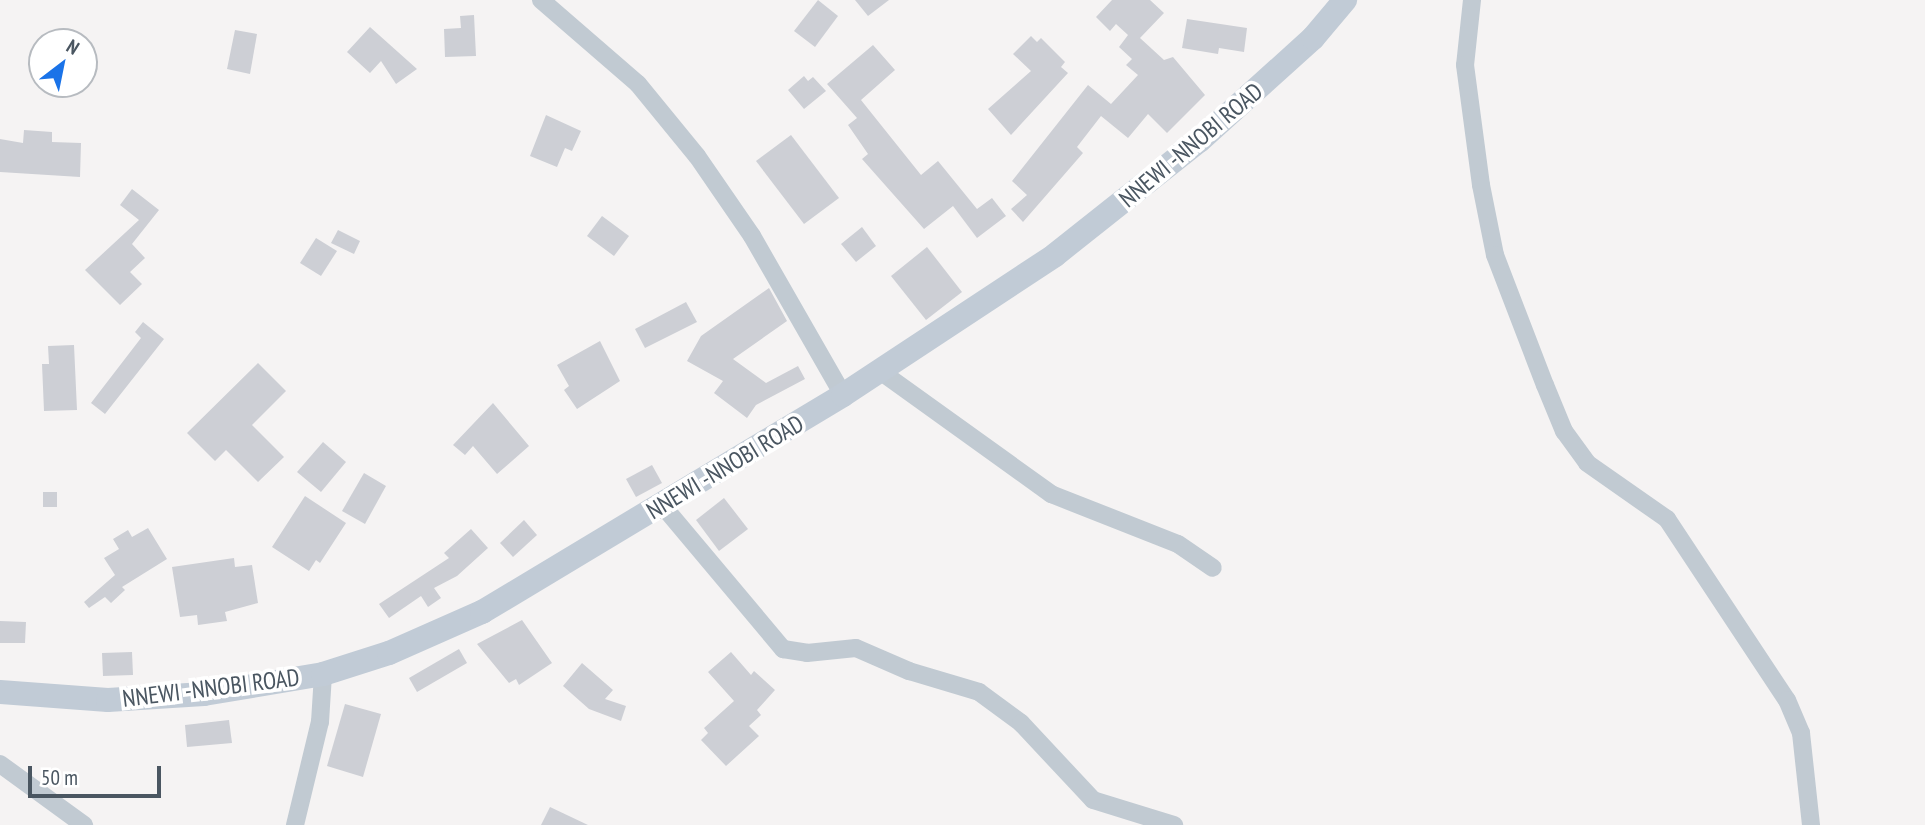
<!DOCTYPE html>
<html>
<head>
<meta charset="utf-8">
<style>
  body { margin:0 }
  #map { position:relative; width:1925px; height:825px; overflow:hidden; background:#f5f3f3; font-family:"PT Sans Narrow",sans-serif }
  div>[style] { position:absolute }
  .building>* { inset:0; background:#cdcfd5 }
  .street>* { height:18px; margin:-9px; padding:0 9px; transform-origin:9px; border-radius:9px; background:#c1cad2 }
  .secondary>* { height:24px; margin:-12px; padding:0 12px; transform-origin:12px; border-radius:12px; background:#c1cbd6 }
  span { translate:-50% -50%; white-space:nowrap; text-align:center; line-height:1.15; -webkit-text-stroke:7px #fff; paint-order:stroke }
  .street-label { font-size:24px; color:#4a5661 }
  .north { position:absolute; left:28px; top:28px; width:70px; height:70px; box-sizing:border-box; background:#fff; border:2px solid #b7bbc0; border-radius:50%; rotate:32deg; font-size:19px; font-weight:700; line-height:28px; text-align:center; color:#4a5661 }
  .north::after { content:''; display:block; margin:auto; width:24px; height:32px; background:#1a73e8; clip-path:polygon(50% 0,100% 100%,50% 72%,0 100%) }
  .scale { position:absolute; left:28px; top:766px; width:133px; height:32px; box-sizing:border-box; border:4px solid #4a5661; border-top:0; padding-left:9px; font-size:21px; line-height:24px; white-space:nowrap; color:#4a5661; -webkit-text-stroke:5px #fff; paint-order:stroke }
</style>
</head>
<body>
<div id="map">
  <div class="building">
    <div style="clip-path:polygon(818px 0,838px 16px,815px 47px,794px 31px)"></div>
    <div style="clip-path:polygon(855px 0,889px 0,868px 16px)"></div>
    <div style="clip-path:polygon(1112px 0,1150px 0,1164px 13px,1140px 38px,1164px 60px,1173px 57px,1205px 95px,1167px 133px,1148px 114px,1128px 138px,1101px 116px,1077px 147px,1083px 153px,1023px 222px,1011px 209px,1027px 195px,1012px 181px,1088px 85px,1111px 104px,1138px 75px,1126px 65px,1132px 59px,1119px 47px,1128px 35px,1116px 24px,1110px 31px,1096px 17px)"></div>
    <div style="clip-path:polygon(474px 15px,476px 56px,445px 57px,444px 29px,461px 28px,460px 16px)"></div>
    <div style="clip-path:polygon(1187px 19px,1247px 28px,1244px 52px,1219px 48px,1218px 54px,1182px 48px)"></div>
    <div style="clip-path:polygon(370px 27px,417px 69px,396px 84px,381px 61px,370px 73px,347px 52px)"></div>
    <div style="clip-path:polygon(235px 30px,257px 34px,250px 74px,227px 69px)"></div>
    <div style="clip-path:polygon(1031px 36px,1037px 42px,1041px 38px,1065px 62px,1061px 67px,1068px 73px,1011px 135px,988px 109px,1031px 71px,1013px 54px)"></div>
    <div style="clip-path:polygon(873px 45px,895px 70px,861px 100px,921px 175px,938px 161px,977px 209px,992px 198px,1006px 216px,977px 238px,953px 206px,924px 229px,862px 159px,868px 154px,848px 125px,857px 118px,827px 84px)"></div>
    <div style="clip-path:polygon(804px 76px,808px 81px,813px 77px,826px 91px,804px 109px,788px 90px)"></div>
    <div style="clip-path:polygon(546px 115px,581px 131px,572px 151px,565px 148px,557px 167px,530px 156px)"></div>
    <div style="clip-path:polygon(24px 130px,52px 132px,52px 142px,81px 143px,80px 177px,0 172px,0 139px,23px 143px)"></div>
    <div style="clip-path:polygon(791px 135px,839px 198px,804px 224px,756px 161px)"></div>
    <div style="clip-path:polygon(132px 189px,159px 210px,132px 244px,145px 258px,130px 272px,142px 284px,120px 305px,85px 270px,139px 220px,120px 205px)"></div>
    <div style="clip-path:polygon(602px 216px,629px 236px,614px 256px,587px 236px)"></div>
    <div style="clip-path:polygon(862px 227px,876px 246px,856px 262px,841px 244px)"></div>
    <div style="clip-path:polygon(338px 230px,360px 241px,354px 254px,331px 243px)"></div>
    <div style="clip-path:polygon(316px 238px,337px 251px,321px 276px,300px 263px)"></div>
    <div style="clip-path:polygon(927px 247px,962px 292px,926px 320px,891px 276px)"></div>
    <div style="clip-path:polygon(769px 288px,787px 321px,733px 359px,766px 383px,798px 366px,805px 379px,756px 405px,747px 418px,714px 393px,723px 381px,687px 361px,701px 336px)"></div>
    <div style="clip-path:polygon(686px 302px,697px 322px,645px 348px,635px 329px)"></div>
    <div style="clip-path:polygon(143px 322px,164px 339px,105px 414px,91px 403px,141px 338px,135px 332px)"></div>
    <div style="clip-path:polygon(600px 341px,620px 381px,577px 409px,564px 390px,569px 386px,557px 365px)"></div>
    <div style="clip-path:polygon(74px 345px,77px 410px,44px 411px,42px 364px,49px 364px,48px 346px)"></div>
    <div style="clip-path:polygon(258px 363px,286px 391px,252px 425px,284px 457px,258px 482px,226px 450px,215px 461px,187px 433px)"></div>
    <div style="clip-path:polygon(493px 403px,529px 446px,497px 474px,473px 446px,465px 455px,453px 445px)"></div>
    <div style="clip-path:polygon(323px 442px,346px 462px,321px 492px,297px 472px)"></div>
    <div style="clip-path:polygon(652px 465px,662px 483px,636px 497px,626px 479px)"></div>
    <div style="clip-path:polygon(364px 473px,386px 486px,365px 524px,342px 511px)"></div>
    <div style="clip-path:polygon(43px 492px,57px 492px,57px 507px,43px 507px)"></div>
    <div style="clip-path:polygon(305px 496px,346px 523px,320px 563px,316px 560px,309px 571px,272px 547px)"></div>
    <div style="clip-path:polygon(724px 498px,748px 529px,719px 551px,696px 520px)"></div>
    <div style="clip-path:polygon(524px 520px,537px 535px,513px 557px,500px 543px)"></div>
    <div style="clip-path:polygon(148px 528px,167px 559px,122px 587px,125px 590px,111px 603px,105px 597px,89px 608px,84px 602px,115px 575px,104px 558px,119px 549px,113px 539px,128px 530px,132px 537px)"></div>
    <div style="clip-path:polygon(471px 529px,488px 548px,457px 576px,434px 588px,441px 598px,428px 607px,421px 596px,389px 618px,379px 604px,449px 558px,444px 553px)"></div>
    <div style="clip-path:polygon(234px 558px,235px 567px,252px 565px,258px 603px,225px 612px,227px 621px,198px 625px,197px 615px,180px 617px,172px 567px)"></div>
    <div style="clip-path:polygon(522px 620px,552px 663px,519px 685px,516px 679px,509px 683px,477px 644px)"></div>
    <div style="clip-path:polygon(0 621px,26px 622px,25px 643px,0 643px)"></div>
    <div style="clip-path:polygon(459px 649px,467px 663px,417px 692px,409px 678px)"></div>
    <div style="clip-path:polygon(132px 652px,133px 675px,103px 676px,102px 653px)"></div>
    <div style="clip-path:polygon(731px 652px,751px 675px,754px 671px,775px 690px,757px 710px,761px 715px,749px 726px,759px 736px,726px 766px,701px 740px,708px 733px,704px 728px,734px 701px,708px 672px)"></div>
    <div style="clip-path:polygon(582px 663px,613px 690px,605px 699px,626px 706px,621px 721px,589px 709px,563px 686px)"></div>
    <div style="clip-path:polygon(345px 704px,381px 714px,363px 777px,327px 766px)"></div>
    <div style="clip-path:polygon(229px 720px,232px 743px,187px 747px,185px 725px)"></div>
    <div style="clip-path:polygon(550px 807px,588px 825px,541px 825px)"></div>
  </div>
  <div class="street">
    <div style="left:541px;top:0;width:128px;rotate:40.9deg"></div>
    <div style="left:638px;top:84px;width:93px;rotate:50.7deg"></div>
    <div style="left:697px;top:156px;width:97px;rotate:55.5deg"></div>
    <div style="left:752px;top:236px;width:183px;rotate:60.2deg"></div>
    <div style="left:1472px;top:0;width:65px;rotate:96.1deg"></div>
    <div style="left:1465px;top:65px;width:121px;rotate:82.4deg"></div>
    <div style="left:1481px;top:185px;width:71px;rotate:78.7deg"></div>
    <div style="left:1495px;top:255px;width:139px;rotate:69deg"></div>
    <div style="left:1545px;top:385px;width:50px;rotate:67.6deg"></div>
    <div style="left:1564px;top:431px;width:39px;rotate:54deg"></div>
    <div style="left:1587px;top:463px;width:98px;rotate:35deg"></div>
    <div style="left:1667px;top:519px;width:217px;rotate:56.5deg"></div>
    <div style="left:1787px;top:700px;width:36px;rotate:67deg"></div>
    <div style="left:1801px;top:733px;width:93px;rotate:83.8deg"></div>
    <div style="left:880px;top:371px;width:211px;rotate:35.7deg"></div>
    <div style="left:1051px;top:494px;width:136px;rotate:21.5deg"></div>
    <div style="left:1178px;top:544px;width:42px;rotate:34.4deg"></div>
    <div style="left:663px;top:506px;width:187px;rotate:50deg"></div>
    <div style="left:783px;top:649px;width:24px;rotate:9deg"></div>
    <div style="left:807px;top:653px;width:49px;rotate:-5.8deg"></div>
    <div style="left:856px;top:648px;width:58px;rotate:23.5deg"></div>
    <div style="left:909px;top:671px;width:73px;rotate:16.7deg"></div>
    <div style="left:979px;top:692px;width:52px;rotate:36.4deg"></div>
    <div style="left:1021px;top:723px;width:105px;rotate:46.9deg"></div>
    <div style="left:1093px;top:800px;width:85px;rotate:17.2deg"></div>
    <div style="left:0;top:764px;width:104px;rotate:36deg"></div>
    <div style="left:295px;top:825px;width:106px;rotate:-76.4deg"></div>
    <div style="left:320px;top:722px;width:48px;rotate:-86.4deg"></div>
  </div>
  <div class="secondary">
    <div style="left:0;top:692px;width:108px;rotate:4.2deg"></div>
    <div style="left:108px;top:700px;width:96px;rotate:-3.6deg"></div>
    <div style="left:204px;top:694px;width:121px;rotate:-9.5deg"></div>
    <div style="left:323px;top:674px;width:69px;rotate:-17.7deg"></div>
    <div style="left:389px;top:653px;width:102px;rotate:-23.8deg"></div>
    <div style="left:482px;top:612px;width:421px;rotate:-31deg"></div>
    <div style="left:843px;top:395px;width:254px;rotate:-33.4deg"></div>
    <div style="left:1055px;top:255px;width:184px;rotate:-38.4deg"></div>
    <div style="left:1199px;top:141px;width:154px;rotate:-42.1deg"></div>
    <div style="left:1313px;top:38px;width:50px;rotate:-49.9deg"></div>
  </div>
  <div class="street-label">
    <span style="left:1191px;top:145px;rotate:-40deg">NNEWI -NNOBI ROAD</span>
    <span style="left:725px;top:467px;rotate:-31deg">NNEWI -NNOBI ROAD</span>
    <span style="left:211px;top:688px;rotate:-7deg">NNEWI -NNOBI ROAD</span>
  </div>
  <div class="north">N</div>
  <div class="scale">50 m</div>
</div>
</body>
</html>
